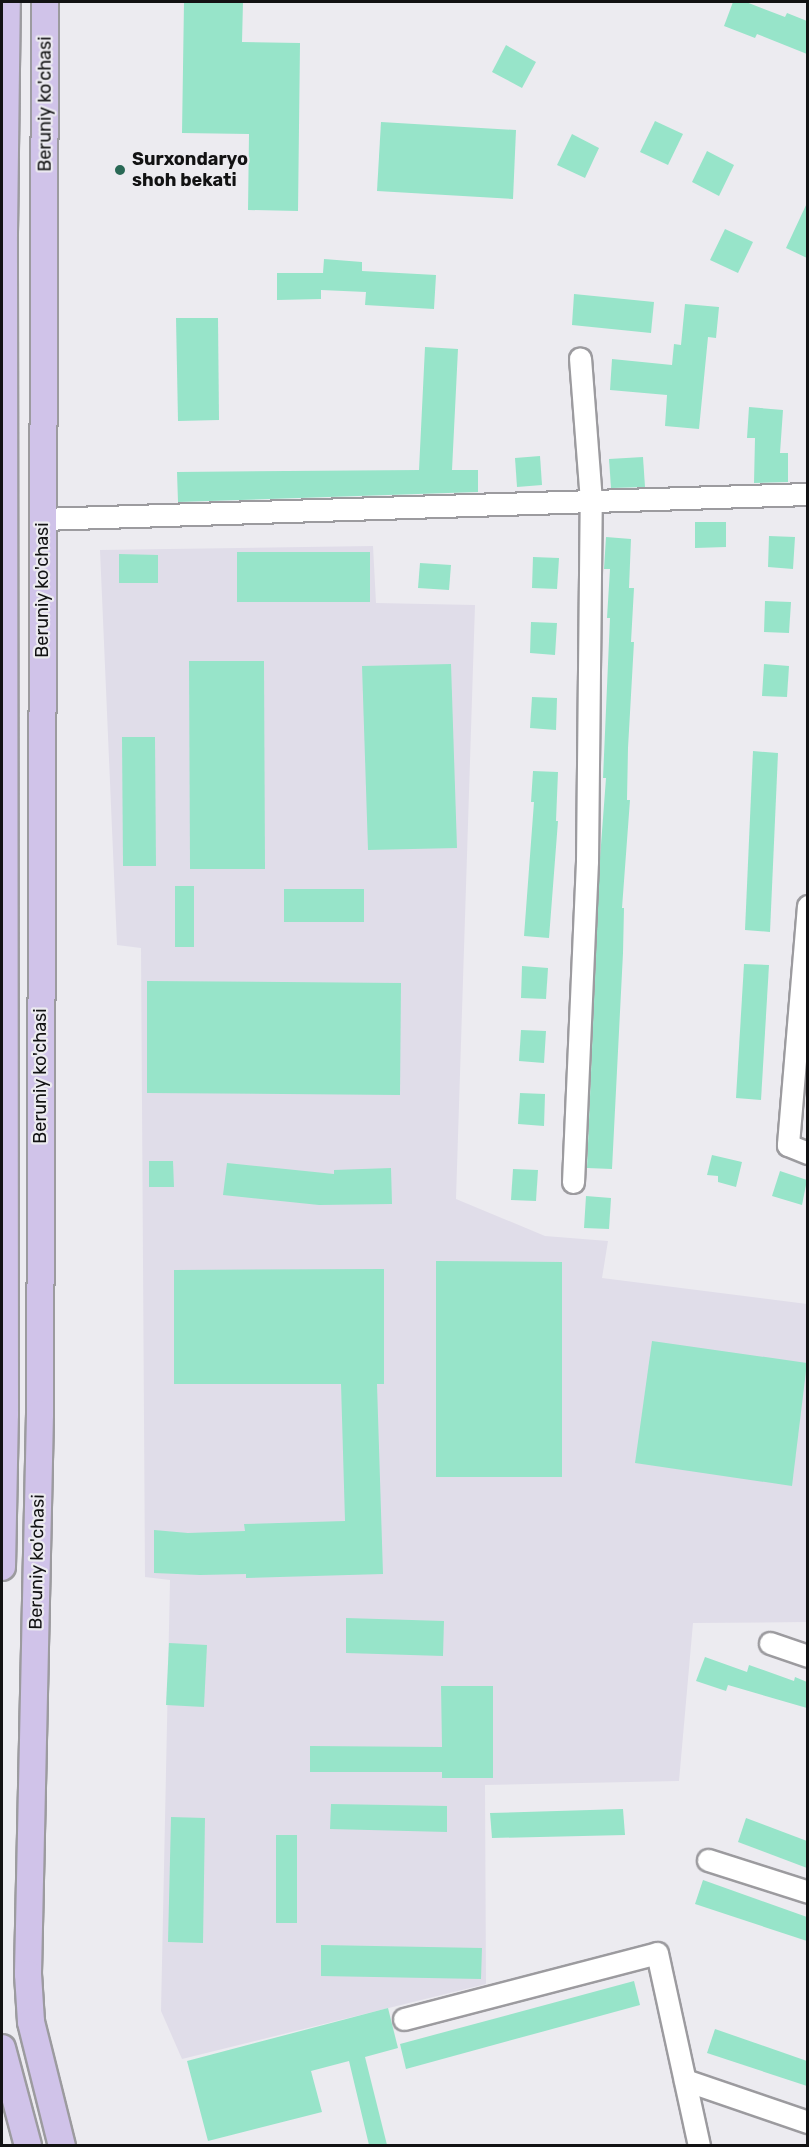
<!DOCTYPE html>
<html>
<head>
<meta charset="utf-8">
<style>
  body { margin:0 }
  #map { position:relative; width:809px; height:2147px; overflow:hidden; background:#ecebf0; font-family:Rubik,sans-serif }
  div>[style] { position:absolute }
  .built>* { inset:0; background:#e0dde9 }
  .building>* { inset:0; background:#97e4c9 }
  .roads { filter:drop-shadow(2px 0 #9c9b9f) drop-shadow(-2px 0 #9c9b9f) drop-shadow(0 2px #9c9b9f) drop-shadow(0 -2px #9c9b9f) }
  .minor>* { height:21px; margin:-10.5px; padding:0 10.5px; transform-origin:10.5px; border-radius:10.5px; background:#fff }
  .major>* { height:26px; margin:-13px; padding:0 13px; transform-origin:13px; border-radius:13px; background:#d0c3e9 }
  .dots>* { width:16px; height:16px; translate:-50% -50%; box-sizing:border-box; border:3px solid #ecebf0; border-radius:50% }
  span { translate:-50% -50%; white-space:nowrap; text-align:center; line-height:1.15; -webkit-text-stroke:4.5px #ecebf0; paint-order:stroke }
  .street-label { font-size:18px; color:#121213 }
  .poi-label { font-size:18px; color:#121213; font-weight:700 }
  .left { translate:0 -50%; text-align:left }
  .frame { position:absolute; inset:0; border:3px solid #121213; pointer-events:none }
</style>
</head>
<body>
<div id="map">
  <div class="built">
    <div style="clip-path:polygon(373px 546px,376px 603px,475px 605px,456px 1199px,545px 1236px,608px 1241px,602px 1278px,807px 1304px,807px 1622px,693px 1623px,679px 1781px,485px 1785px,486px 1984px,182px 2059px,161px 2011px,170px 1580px,145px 1577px,141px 948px,117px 945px,100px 550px)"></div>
  </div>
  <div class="building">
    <div style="clip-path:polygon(184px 2px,243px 2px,242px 42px,300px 43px,298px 211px,248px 210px,249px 134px,182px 133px)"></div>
    <div style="clip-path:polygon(733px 2px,746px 2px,785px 17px,787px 13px,807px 21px,807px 54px,757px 34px,755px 38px,724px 26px)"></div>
    <div style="clip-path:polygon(506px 45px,536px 62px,522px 88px,492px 72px)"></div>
    <div style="clip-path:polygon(655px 121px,683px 134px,668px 165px,640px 152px)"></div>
    <div style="clip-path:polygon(381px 122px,516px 130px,513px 199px,377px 191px)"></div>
    <div style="clip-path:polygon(572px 134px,599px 148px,585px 178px,557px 165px)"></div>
    <div style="clip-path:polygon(707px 151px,734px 165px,719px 196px,692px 182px)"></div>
    <div style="clip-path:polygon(807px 203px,807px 258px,786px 248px)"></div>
    <div style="clip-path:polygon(725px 229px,753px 242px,738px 273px,710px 260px)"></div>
    <div style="clip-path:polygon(324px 259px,362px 262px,362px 271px,436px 275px,434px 309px,365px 305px,366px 292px,321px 290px,321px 299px,277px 300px,277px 273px,323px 273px)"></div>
    <div style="clip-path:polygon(574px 294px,654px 302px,651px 333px,572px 325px)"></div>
    <div style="clip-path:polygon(685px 304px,719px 307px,716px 338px,708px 337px,699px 429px,665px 426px,667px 395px,610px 390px,612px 359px,672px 365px,674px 344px,681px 345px)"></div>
    <div style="clip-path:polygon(176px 318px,218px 318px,219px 420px,178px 421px)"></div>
    <div style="clip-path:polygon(425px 347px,458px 349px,452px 470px,478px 470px,478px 492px,178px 502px,177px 472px,419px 470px)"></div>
    <div style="clip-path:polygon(749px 407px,783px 410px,780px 453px,788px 453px,788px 482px,754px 483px,755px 438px,747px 438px)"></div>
    <div style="clip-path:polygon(540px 456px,542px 485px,517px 487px,515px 458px)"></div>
    <div style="clip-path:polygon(643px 457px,645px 487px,611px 488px,609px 459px)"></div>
    <div style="clip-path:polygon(695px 522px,726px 522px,726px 547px,695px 548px)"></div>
    <div style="clip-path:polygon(769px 536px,795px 537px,793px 569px,768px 567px)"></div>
    <div style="clip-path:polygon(606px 537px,631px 539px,629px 588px,634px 588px,631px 642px,634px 642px,628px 748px,627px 800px,630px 800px,622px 908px,624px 908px,623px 953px,612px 1169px,587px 1168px,600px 858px,606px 778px,603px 778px,610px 618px,607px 618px,610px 569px,604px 569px)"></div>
    <div style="clip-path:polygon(237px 552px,370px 552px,370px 602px,237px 602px)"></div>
    <div style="clip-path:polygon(119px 554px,158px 555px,158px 583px,119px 583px)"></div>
    <div style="clip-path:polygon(533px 557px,559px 558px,557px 589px,532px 588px)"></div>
    <div style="clip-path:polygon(420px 563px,451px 565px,449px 590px,418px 588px)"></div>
    <div style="clip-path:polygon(765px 601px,791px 602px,789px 633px,764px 632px)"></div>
    <div style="clip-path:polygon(531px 622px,557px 623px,555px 655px,530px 653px)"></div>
    <div style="clip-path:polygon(189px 661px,264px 661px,265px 869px,190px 869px)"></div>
    <div style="clip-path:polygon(451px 664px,457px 848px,368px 850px,362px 666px)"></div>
    <div style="clip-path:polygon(764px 664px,789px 666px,787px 697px,762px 696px)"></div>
    <div style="clip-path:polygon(532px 697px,557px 698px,556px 730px,530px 728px)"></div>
    <div style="clip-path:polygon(122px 737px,155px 737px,156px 866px,123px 866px)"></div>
    <div style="clip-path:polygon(753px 751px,778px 753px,770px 932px,745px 930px)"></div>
    <div style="clip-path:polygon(533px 771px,558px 772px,556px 821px,558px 821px,549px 938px,524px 936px,534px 802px,531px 802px)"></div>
    <div style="clip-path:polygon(175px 886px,194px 886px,194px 947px,175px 947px)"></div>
    <div style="clip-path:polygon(284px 889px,364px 889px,364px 922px,284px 922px)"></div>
    <div style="clip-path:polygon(744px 964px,769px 965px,761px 1100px,736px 1098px)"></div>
    <div style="clip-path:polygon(522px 966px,548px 968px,546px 999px,521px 998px)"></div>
    <div style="clip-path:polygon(147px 981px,401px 983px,400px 1095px,147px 1093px)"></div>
    <div style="clip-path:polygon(521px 1030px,546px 1031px,544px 1063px,519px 1061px)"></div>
    <div style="clip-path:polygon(520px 1093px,545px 1094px,544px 1126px,518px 1124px)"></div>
    <div style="clip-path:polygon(712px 1155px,742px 1162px,736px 1187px,718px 1182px,718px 1176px,707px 1175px)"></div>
    <div style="clip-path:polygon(149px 1161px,173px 1161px,174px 1187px,149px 1187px)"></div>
    <div style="clip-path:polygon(227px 1163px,334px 1174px,334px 1170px,391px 1168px,392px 1204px,319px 1205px,223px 1195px)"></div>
    <div style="clip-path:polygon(513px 1169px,538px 1170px,536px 1201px,511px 1200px)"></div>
    <div style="clip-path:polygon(780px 1171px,807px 1180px,802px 1205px,772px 1196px)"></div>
    <div style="clip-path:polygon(586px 1196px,611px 1198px,609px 1229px,584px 1228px)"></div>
    <div style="clip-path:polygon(436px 1261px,562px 1262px,562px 1477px,436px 1477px)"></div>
    <div style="clip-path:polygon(384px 1269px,384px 1384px,377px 1384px,383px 1574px,246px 1578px,246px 1574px,200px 1575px,154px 1573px,154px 1530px,188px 1533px,245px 1531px,244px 1524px,345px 1521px,341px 1384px,174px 1384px,174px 1270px)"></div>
    <div style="clip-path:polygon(652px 1341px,807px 1363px,792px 1486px,635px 1463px)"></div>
    <div style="clip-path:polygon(346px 1618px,444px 1621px,443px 1656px,346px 1653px)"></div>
    <div style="clip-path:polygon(169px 1643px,207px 1645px,204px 1707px,166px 1705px)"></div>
    <div style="clip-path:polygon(705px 1657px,747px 1672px,749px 1665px,794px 1681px,795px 1677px,807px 1682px,807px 1708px,728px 1685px,726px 1691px,696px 1681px)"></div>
    <div style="clip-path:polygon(441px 1686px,493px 1686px,493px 1778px,442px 1778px,442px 1772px,310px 1772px,310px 1746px,442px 1747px)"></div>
    <div style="clip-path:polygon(331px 1804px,447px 1806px,447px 1832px,330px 1829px)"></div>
    <div style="clip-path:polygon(623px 1809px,625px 1835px,492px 1838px,490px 1813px)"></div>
    <div style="clip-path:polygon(171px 1817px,205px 1818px,203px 1943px,168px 1942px)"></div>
    <div style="clip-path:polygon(746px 1818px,807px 1841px,807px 1868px,738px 1842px)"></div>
    <div style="clip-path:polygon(276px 1835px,297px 1835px,297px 1923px,276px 1923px)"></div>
    <div style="clip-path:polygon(703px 1880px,807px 1917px,807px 1941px,695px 1904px)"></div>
    <div style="clip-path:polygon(321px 1945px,482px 1948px,481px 1979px,321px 1976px)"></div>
    <div style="clip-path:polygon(634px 1981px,640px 2005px,406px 2069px,400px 2044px)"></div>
    <div style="clip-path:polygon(388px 2008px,398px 2048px,365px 2057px,387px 2145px,369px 2145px,349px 2061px,311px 2071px,322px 2112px,208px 2141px,187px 2061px)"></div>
    <div style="clip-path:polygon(715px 2029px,807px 2061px,807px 2086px,707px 2053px)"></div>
  </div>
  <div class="roads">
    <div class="minor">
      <div style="left:42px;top:519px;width:766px;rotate:-1.87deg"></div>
      <div style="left:808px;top:906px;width:240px;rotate:94.8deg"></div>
      <div style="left:788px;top:1145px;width:22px;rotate:22deg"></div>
      <div style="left:573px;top:1182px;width:321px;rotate:-87.5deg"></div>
      <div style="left:587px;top:861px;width:360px;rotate:-89.4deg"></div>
      <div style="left:591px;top:501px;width:143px;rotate:-94.4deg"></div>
      <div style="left:770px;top:1643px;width:40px;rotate:18.9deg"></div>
      <div style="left:708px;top:1860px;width:105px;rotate:17.7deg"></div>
      <div style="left:404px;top:2019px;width:261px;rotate:-14.6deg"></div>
      <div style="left:657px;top:1953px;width:198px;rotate:77.7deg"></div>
      <div style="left:685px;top:2080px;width:130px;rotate:18.9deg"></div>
    </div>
    <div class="major">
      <div style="left:45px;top:2px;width:1412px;rotate:90.2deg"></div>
      <div style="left:40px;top:1414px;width:560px;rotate:91.23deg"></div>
      <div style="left:28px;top:1974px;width:48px;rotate:86.4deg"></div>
      <div style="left:31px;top:2022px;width:128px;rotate:76deg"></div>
      <div style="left:2px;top:1567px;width:153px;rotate:-88.9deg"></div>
      <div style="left:5px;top:1414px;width:1182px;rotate:-90.05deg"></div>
      <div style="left:4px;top:232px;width:230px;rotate:-89.3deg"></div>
      <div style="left:2px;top:2048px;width:101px;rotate:75.1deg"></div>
    </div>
  </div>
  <div class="dots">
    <div style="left:120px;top:170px;background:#296855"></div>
  </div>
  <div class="street-label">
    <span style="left:45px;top:104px;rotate:-90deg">Beruniy ko'chasi</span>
    <span style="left:42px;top:590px;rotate:-90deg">Beruniy ko'chasi</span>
    <span style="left:40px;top:1076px;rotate:-90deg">Beruniy ko'chasi</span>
    <span style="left:37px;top:1562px;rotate:-89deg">Beruniy ko'chasi</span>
  </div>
  <div class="poi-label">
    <span class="left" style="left:132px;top:170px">Surxondaryo<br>shoh bekati</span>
  </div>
  <div class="frame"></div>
</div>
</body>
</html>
